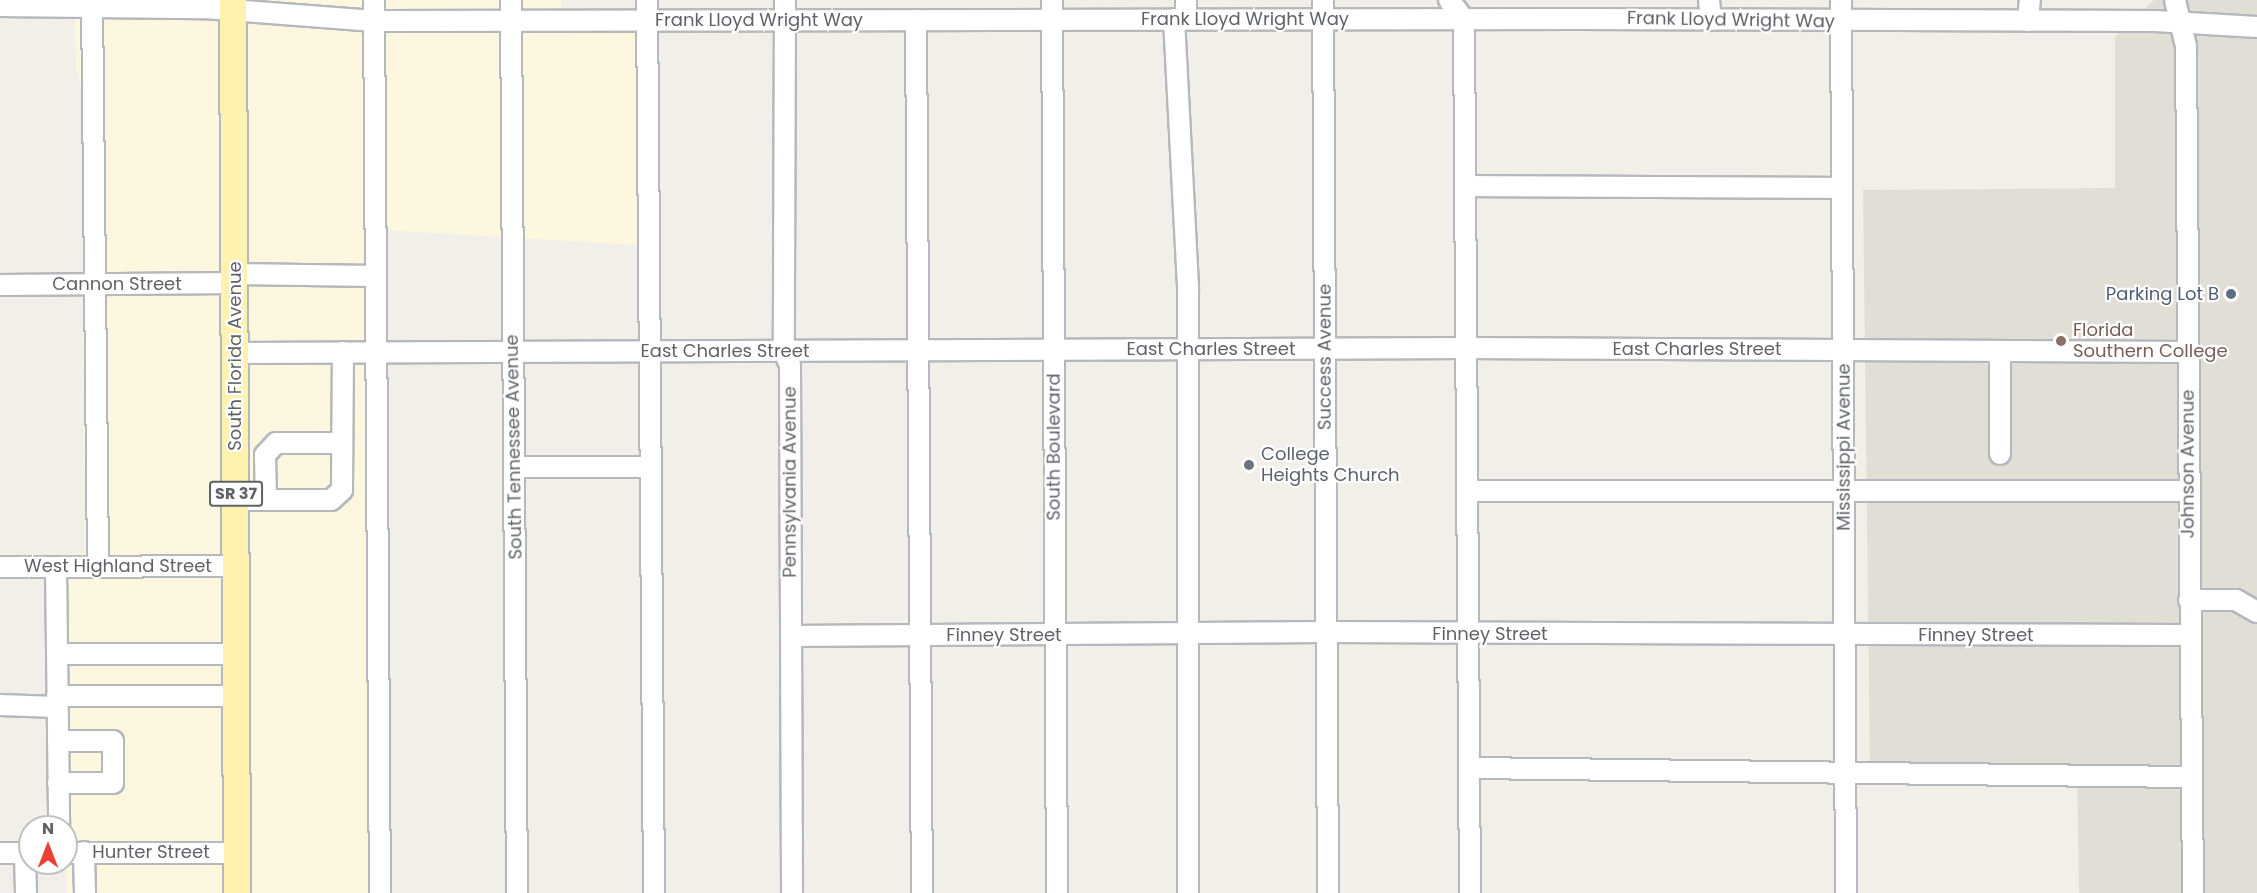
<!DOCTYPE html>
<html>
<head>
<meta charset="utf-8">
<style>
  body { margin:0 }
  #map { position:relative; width:2257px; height:893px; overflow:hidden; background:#f1efe8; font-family:Poppins,sans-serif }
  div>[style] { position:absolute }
  .commercial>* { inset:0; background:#fef7e0 }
  .education>* { inset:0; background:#e1ded6 }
  .roads { filter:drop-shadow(2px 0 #b5b8bc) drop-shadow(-2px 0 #b5b8bc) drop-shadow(0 2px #b5b8bc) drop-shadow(0 -2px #b5b8bc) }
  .minor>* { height:20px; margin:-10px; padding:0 10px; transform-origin:10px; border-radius:10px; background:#fff }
  .major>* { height:26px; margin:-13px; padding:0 13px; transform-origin:13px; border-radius:13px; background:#fff2af }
  .dots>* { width:16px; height:16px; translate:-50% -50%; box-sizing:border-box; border:3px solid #fff; border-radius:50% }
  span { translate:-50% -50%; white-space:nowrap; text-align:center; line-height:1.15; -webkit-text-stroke:4.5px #fff; paint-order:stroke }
  .shield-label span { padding:2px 4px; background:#fff; border:2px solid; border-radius:4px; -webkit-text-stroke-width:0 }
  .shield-label { font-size:16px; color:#5f6368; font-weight:700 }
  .street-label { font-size:18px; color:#5f6368 }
  .service-label { font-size:18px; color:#4e5e75 }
  .right { translate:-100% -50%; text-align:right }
  .education-label { font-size:18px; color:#785e54 }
  .left { translate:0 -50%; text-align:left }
  .worship-label { font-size:18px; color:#5b616d }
  .north { position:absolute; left:18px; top:815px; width:60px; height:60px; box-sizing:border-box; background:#fff; border:2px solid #bfc1c3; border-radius:50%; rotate:0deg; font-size:16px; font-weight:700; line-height:24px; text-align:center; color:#5f6368 }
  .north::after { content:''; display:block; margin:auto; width:21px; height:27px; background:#ea4335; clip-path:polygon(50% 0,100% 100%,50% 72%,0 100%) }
</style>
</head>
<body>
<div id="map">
  <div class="commercial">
    <div style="clip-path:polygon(242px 0,502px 0,502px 10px,375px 11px)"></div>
    <div style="clip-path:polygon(521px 0,561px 0,562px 10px,521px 10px)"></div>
    <div style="clip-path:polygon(75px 17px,223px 22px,225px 273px,83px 274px,82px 90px,76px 66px)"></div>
    <div style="clip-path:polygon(242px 24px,374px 32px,502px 31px,503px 237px,385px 230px,384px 341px,245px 342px)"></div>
    <div style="clip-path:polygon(521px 31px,642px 31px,652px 246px,521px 238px)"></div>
    <div style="clip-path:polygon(225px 294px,227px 555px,51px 556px,85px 553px,83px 295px)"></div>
    <div style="clip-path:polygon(384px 363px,380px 893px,246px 893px,245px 364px)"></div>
    <div style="clip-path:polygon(227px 576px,228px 842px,66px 842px,52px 577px)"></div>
    <div style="clip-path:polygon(66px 863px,228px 863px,228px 893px,67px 893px)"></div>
  </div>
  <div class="education">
    <div style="clip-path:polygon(2154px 0,2257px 0,2257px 893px,2079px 893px,2077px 768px,1870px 769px,1863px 190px,2115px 188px,2115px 37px)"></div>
  </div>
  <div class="roads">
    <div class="minor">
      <div style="left:92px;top:0;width:566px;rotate:89.39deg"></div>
      <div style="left:374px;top:0;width:893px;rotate:89.62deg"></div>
      <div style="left:511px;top:0;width:893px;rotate:89.62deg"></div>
      <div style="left:647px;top:0;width:893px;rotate:89.55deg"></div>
      <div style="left:785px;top:0;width:352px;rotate:90.2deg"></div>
      <div style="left:784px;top:352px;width:14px;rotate:65deg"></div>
      <div style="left:790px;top:365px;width:528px;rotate:89.78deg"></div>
      <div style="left:1052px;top:0;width:893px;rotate:89.68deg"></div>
      <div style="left:1186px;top:0;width:19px;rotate:90deg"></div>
      <div style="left:1323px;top:0;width:893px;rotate:89.68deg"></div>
      <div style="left:1449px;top:0;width:24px;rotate:52deg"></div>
      <div style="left:1464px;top:19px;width:874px;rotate:89.61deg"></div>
      <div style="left:1709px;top:0;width:20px;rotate:84deg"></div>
      <div style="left:1841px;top:0;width:893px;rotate:89.68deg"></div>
      <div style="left:2175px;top:0;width:47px;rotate:76.6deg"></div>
      <div style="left:2186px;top:46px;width:847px;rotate:89.53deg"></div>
      <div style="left:0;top:6px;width:205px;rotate:0.6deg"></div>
      <div style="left:205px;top:8px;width:170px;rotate:4.4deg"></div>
      <div style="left:375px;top:21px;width:1205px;rotate:-0.1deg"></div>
      <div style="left:1580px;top:19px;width:575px;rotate:0.2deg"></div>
      <div style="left:2155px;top:21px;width:102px;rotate:3.4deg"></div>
      <div style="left:1174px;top:19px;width:271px;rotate:87deg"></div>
      <div style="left:1188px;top:290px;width:603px;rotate:90deg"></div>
      <div style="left:916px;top:20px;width:873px;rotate:89.61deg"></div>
      <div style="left:2028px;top:21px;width:21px;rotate:-85deg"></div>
      <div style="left:1467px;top:186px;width:374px;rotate:0.3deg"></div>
      <div style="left:234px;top:274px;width:142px;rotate:0.8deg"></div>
      <div style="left:0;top:285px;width:234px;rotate:-0.5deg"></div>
      <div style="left:2000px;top:351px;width:103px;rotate:90deg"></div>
      <div style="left:235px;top:353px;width:1231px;rotate:-0.23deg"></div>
      <div style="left:1466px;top:348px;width:721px;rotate:0.32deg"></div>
      <div style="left:514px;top:467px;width:137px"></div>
      <div style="left:1468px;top:491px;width:720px"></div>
      <div style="left:236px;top:500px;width:95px"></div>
      <div style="left:331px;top:500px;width:15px;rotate:-42deg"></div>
      <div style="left:342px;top:490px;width:138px;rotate:-89.6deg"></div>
      <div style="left:266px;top:500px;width:45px;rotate:-91.3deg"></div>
      <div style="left:265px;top:455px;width:16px;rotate:-47deg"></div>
      <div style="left:276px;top:443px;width:66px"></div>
      <div style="left:0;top:567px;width:236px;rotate:-0.2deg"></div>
      <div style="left:56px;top:567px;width:260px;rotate:89.3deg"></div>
      <div style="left:2189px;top:600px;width:47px"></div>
      <div style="left:2236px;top:600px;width:24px;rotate:30deg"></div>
      <div style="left:791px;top:636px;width:535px;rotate:-0.43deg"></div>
      <div style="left:1326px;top:632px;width:864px;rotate:0.2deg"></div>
      <div style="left:57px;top:654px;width:179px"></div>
      <div style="left:57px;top:696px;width:179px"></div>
      <div style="left:0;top:705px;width:57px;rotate:2deg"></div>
      <div style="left:58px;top:741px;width:55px"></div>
      <div style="left:113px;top:741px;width:42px;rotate:90deg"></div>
      <div style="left:113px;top:783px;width:55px;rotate:180deg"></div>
      <div style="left:1470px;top:768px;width:721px;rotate:0.72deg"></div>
      <div style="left:84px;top:852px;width:41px;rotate:88.6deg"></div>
      <div style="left:0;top:853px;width:30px"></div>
      <div style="left:25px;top:853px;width:40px;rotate:88.6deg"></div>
      <div style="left:66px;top:853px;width:171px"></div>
    </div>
    <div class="major">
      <div style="left:233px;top:0;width:893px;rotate:89.74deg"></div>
    </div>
  </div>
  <div class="dots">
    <div style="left:2231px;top:294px;background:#5c6f8a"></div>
    <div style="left:2061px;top:341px;background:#8d6e63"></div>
    <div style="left:1249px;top:465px;background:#6b7280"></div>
  </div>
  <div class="shield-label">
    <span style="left:236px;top:494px">SR 37</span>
  </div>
  <div class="street-label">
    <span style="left:1245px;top:19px">Frank Lloyd Wright Way</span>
    <span style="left:759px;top:20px">Frank Lloyd Wright Way</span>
    <span style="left:1731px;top:20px;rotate:1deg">Frank Lloyd Wright Way</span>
    <span style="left:117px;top:284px">Cannon Street</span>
    <span style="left:1211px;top:349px">East Charles Street</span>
    <span style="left:1697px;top:349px">East Charles Street</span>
    <span style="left:725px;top:351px">East Charles Street</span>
    <span style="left:235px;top:356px;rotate:-90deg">South Florida Avenue</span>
    <span style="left:1325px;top:357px;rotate:-90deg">Success Avenue</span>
    <span style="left:514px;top:447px;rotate:-91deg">South Tennessee Avenue</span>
    <span style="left:1054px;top:447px;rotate:-90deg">South Boulevard</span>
    <span style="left:1844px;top:447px;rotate:-90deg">Mississippi Avenue</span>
    <span style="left:2188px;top:464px;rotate:-90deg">Johnson Avenue</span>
    <span style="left:790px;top:482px;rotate:-90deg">Pennsylvania Avenue</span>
    <span style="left:118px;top:566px">West Highland Street</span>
    <span style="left:1490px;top:634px">Finney Street</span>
    <span style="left:1004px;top:635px">Finney Street</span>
    <span style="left:1976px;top:635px">Finney Street</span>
    <span style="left:151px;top:852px">Hunter Street</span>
  </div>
  <div class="service-label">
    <span class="right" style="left:2219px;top:294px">Parking Lot B</span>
  </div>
  <div class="education-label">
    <span class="left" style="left:2073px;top:341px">Florida<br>Southern College</span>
  </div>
  <div class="worship-label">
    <span class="left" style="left:1261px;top:465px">College<br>Heights Church</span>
  </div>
  <div class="north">N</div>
</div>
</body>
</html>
